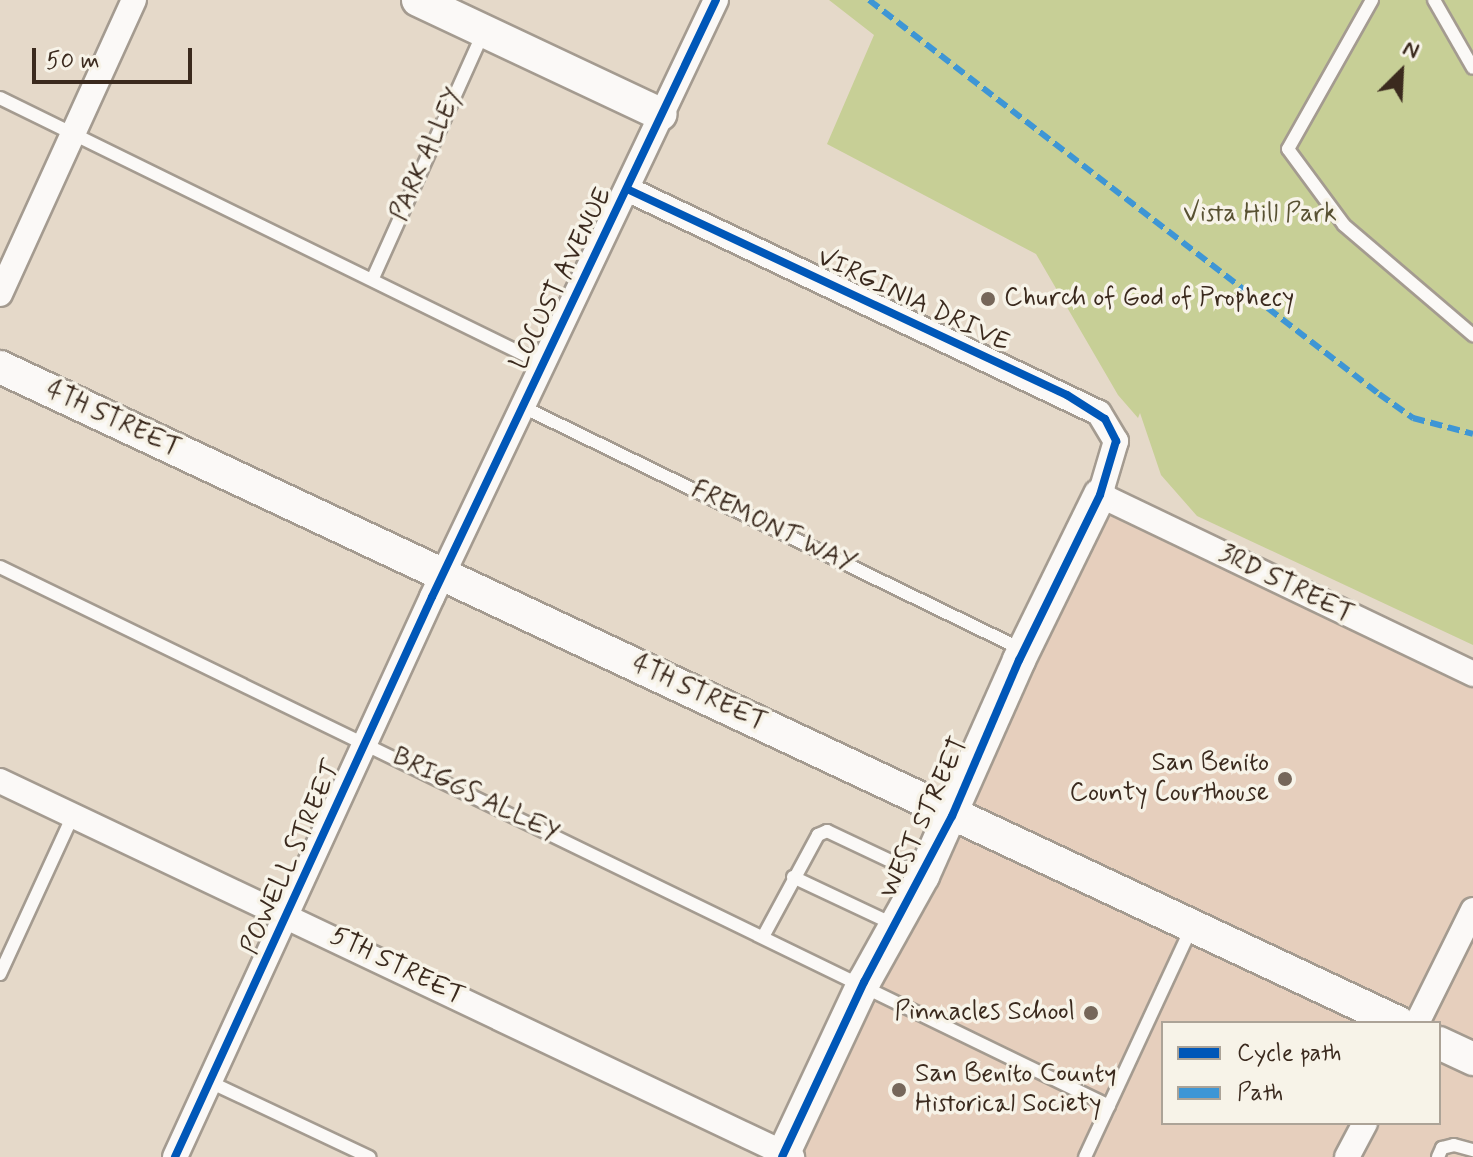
<!DOCTYPE html>
<html>
<head>
<meta charset="utf-8">
<style>
  body { margin:0 }
  #map { position:relative; width:1473px; height:1157px; overflow:hidden; background:#e5d9c9; font-family:Mynerve,sans-serif }
  div>[style] { position:absolute }
  .built>* { inset:0; background:#e6cfbd }
  .green>* { inset:0; background:#c7cf96 }
  .roads { filter:drop-shadow(2px 0 #a49b90) drop-shadow(-2px 0 #a49b90) drop-shadow(0 2px #a49b90) drop-shadow(0 -2px #a49b90) }
  .lane>* { height:12px; margin:-6px; padding:0 6px; transform-origin:6px; border-radius:6px; background:#fbf9f7 }
  .street>* { height:24px; margin:-12px; padding:0 12px; transform-origin:12px; border-radius:12px; background:#fbf9f7 }
  .secondary>* { height:32px; margin:-16px; padding:0 16px; transform-origin:16px; border-radius:16px; background:#fbf9f7 }
  .quiet>* { height:6px; margin-top:-3px; transform-origin:0; background:repeating-linear-gradient(90deg,#3e96d5 0 12px,transparent 0 18px) }
  .cycleway>* { height:8px; margin:-4px; padding:0 4px; transform-origin:4px; border-radius:4px; background:#0057b8 }
  .dots>* { width:22px; height:22px; translate:-50% -50%; box-sizing:border-box; border:4px solid #f7f3e8; border-radius:50% }
  span { translate:-50% -50%; white-space:nowrap; text-align:center; line-height:1.15; -webkit-text-stroke:7px #f7f3e8; paint-order:stroke }
  .street-label { font-size:26px; color:#3b2a1e }
  .park-label { font-size:26px; color:#585132 }
  .poi-label { font-size:26px; color:#3b2a1e }
  .left { translate:0 -50%; text-align:left }
  .right { translate:-100% -50%; text-align:right }
  .legend { position:absolute; left:1161px; top:1021px; width:280px; height:104px; box-sizing:border-box; background:#f7f3e8; border:2px solid #aca397; margin:0; padding:10px 14px; list-style:none; font-size:24px; color:#3b2a1e }
  .legend li { display:flex; align-items:center; gap:16px; height:40px }
  .legend b { width:40px; border:2px solid #aca397 }
  .north { position:absolute; left:1361px; top:32px; width:80px; height:80px; -webkit-text-stroke:6px #f7f3e8; paint-order:stroke; rotate:24deg; font-size:22px; font-weight:700; line-height:32px; text-align:center; color:#3b2a1e }
  .north::after { content:''; display:block; margin:auto; width:28px; height:36px; background:#3b2a1e; clip-path:polygon(50% 0,100% 100%,50% 72%,0 100%) }
  .scale { position:absolute; left:32px; top:48px; width:160px; height:36px; box-sizing:border-box; border:4px solid #3b2a1e; border-top:0; padding-left:10px; font-size:24px; line-height:28px; white-space:nowrap; color:#3b2a1e; -webkit-text-stroke:6px #f7f3e8; paint-order:stroke }
</style>
</head>
<body>
<div id="map">
  <div class="built">
    <div style="clip-path:polygon(evenodd,1100px 495px,1473px 669px,1473px 1157px,785px 1157px,1100px 495px,1163px 1023px,1439px 1023px,1439px 1123px,1163px 1123px,1163px 1023px)"></div>
  </div>
  <div class="green">
    <div style="clip-path:polygon(829px 0,1473px 0,1473px 645px,1197px 516px,1161px 475px,1140px 413px,1138px 418px,1118px 395px,1036px 254px,827px 144px,874px 35px)"></div>
  </div>
  <div class="roads">
    <div class="lane">
      <div style="left:1372px;top:0;width:171px;rotate:119.4deg"></div>
      <div style="left:1288px;top:149px;width:94px;rotate:53.6deg"></div>
      <div style="left:1344px;top:225px;width:170px;rotate:40.5deg"></div>
      <div style="left:1434px;top:0;width:78px;rotate:60.2deg"></div>
      <div style="left:0;top:98px;width:605px;rotate:26.1deg"></div>
      <div style="left:373px;top:278px;width:271px;rotate:-65.8deg"></div>
      <div style="left:523px;top:407px;width:556px;rotate:25.92deg"></div>
      <div style="left:0;top:567px;width:1233px;rotate:25.92deg"></div>
      <div style="left:793px;top:877px;width:113px;rotate:25.2deg"></div>
      <div style="left:764px;top:935px;width:114px;rotate:-61.6deg"></div>
      <div style="left:818px;top:835px;width:10px;rotate:-24deg"></div>
      <div style="left:827px;top:831px;width:103px;rotate:25.3deg"></div>
      <div style="left:0;top:974px;width:175px;rotate:-65.3deg"></div>
      <div style="left:212px;top:1083px;width:174px;rotate:25.2deg"></div>
      <div style="left:1085px;top:1157px;width:254px;rotate:-65.1deg"></div>
      <div style="left:1438px;top:1157px;width:10px;rotate:-66deg"></div>
      <div style="left:1442px;top:1148px;width:12px;rotate:-14deg"></div>
      <div style="left:1454px;top:1145px;width:20px;rotate:15deg"></div>
    </div>
    <div class="street">
      <div style="left:627px;top:189px;width:522px;rotate:25.39deg"></div>
      <div style="left:1099px;top:413px;width:33px;rotate:59deg"></div>
      <div style="left:1116px;top:441px;width:56px;rotate:106.5deg"></div>
      <div style="left:1100px;top:495px;width:414px;rotate:25.6deg"></div>
      <div style="left:0;top:294px;width:323px;rotate:-65.5deg"></div>
      <div style="left:0;top:781px;width:877px;rotate:25.4deg"></div>
      <div style="left:1417px;top:1023px;width:126px;rotate:-63.6deg"></div>
      <div style="left:175px;top:1157px;width:616px;rotate:-65.35deg"></div>
      <div style="left:432px;top:597px;width:661px;rotate:-64.56deg"></div>
      <div style="left:1347px;top:1157px;width:38px;rotate:-62deg"></div>
    </div>
    <div class="secondary">
      <div style="left:418px;top:0;width:268px;rotate:25.2deg"></div>
      <div style="left:0;top:367px;width:1545px;rotate:25.12deg"></div>
      <div style="left:1439px;top:1043px;width:38px;rotate:25deg"></div>
      <div style="left:782px;top:1157px;width:193px;rotate:-64.9deg"></div>
      <div style="left:864px;top:982px;width:121px;rotate:-60.9deg"></div>
      <div style="left:923px;top:876px;width:236px;rotate:-66deg"></div>
      <div style="left:1019px;top:660px;width:184px;rotate:-63.9deg"></div>
    </div>
  </div>
  <div class="quiet">
    <div style="left:869px;top:0;width:644px;rotate:37.69deg"></div>
    <div style="left:1379px;top:394px;width:42px;rotate:35.2deg"></div>
    <div style="left:1413px;top:418px;width:62px;rotate:14.9deg"></div>
  </div>
  <div class="cycleway">
    <div style="left:627px;top:189px;width:486px;rotate:25.1deg"></div>
    <div style="left:1067px;top:395px;width:45px;rotate:32.3deg"></div>
    <div style="left:1105px;top:419px;width:25px;rotate:63deg"></div>
    <div style="left:1116px;top:441px;width:56px;rotate:106.5deg"></div>
    <div style="left:1100px;top:495px;width:184px;rotate:116.1deg"></div>
    <div style="left:1019px;top:660px;width:170px;rotate:113.2deg"></div>
    <div style="left:952px;top:816px;width:188px;rotate:117.9deg"></div>
    <div style="left:864px;top:982px;width:193px;rotate:115.1deg"></div>
    <div style="left:175px;top:1157px;width:616px;rotate:-65.35deg"></div>
    <div style="left:432px;top:597px;width:661px;rotate:-64.56deg"></div>
  </div>
  <div class="dots">
    <div style="left:988px;top:299px;background:#76675a"></div>
    <div style="left:1285px;top:779px;background:#76675a"></div>
    <div style="left:1091px;top:1013px;background:#76675a"></div>
    <div style="left:899px;top:1090px;background:#76675a"></div>
  </div>
  <div class="street-label">
    <span style="left:428px;top:155px;rotate:-66deg">PARK ALLEY</span>
    <span style="left:562px;top:279px;rotate:-64deg">LOCUST AVENUE</span>
    <span style="left:913px;top:301px;rotate:25deg">VIRGINIA DRIVE</span>
    <span style="left:113px;top:420px;rotate:25deg">4TH STREET</span>
    <span style="left:773px;top:528px;rotate:26deg">FREMONT WAY</span>
    <span style="left:1286px;top:585px;rotate:26deg">3RD STREET</span>
    <span style="left:699px;top:694px;rotate:25deg">4TH STREET</span>
    <span style="left:475px;top:796px;rotate:26deg">BRIGGS ALLEY</span>
    <span style="left:925px;top:818px;rotate:-65deg">WEST STREET</span>
    <span style="left:292px;top:858px;rotate:-66deg">POWELL STREET</span>
    <span style="left:397px;top:967px;rotate:26deg">5TH STREET</span>
  </div>
  <div class="park-label">
    <span style="left:1260px;top:215px">Vista Hill Park</span>
  </div>
  <div class="poi-label">
    <span class="left" style="left:1004px;top:299px">Church of God of Prophecy</span>
    <span class="right" style="left:1269px;top:779px">San Benito<br>County Courthouse</span>
    <span class="right" style="left:1075px;top:1013px">Pinnacles School</span>
    <span class="left" style="left:915px;top:1090px">San Benito County<br>Historical Society</span>
  </div>
  <ul class="legend">
  <li><b style="height:10px;background:#0057b8"></b>Cycle path</li>
  <li><b style="height:10px;background:#3e96d5"></b>Path</li>
  </ul>
  <div class="north">N</div>
  <div class="scale">50 m</div>
</div>
</body>
</html>
